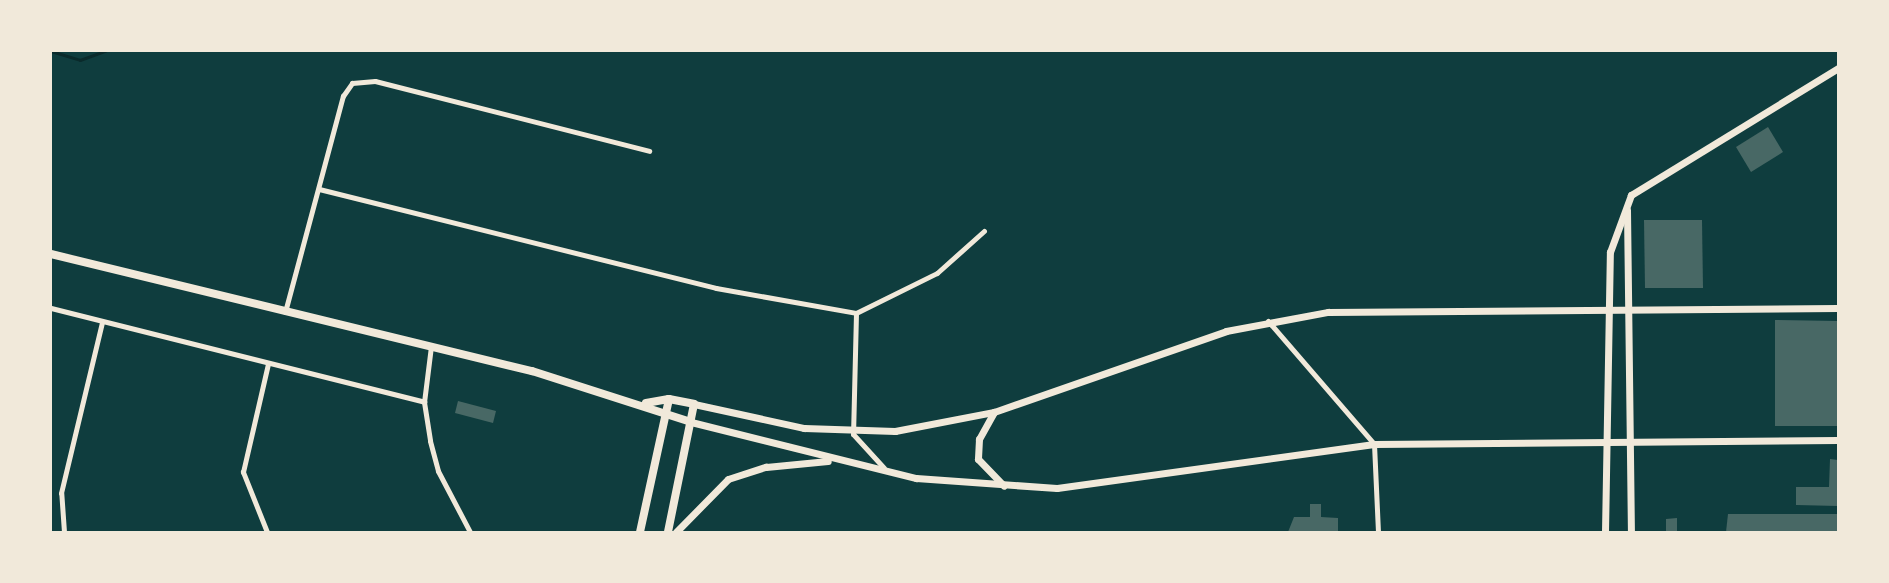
<!DOCTYPE html>
<html>
<head>
<meta charset="utf-8">
<style>
  body { margin:0 }
  #map { position:relative; width:1889px; height:583px; overflow:hidden; background:#0f3d3e; font-family:"Asap Condensed",sans-serif }
  div>[style] { position:absolute }
  .stream>* { height:2.5px; margin:-1.25px; padding:0 1.25px; transform-origin:1.25px; border-radius:1.25px; background:#0a2a2b }
  .building>* { inset:0; background:#486865 }
  .minor>* { height:5px; margin:-2.5px; padding:0 2.5px; transform-origin:2.5px; border-radius:2.5px; background:#f1e9da }
  .secondary>* { height:7px; margin:-3.5px; padding:0 3.5px; transform-origin:3.5px; border-radius:3.5px; background:#f1e9da }
  .primary>* { height:8px; margin:-4px; padding:0 4px; transform-origin:4px; border-radius:4px; background:#f1e9da }
  span { translate:-50% -50%; white-space:nowrap; text-align:center; line-height:1.15; -webkit-text-stroke:6px #f1e9da; paint-order:stroke }
  .frame { position:absolute; inset:0; border:52px solid #f1e9da; pointer-events:none }
</style>
</head>
<body>
<div id="map">
  <div class="stream">
    <div style="left:51px;top:51px;width:30px;rotate:17deg"></div>
    <div style="left:80px;top:60px;width:27px;rotate:-20deg"></div>
  </div>
  <div class="building">
    <div style="clip-path:polygon(1768px 127px,1783px 152px,1751px 172px,1736px 147px)"></div>
    <div style="clip-path:polygon(1644px 220px,1702px 220px,1703px 288px,1645px 288px)"></div>
    <div style="clip-path:polygon(1775px 320px,1838px 321px,1838px 426px,1775px 426px)"></div>
    <div style="clip-path:polygon(458px 401px,496px 411px,493px 423px,455px 413px)"></div>
    <div style="clip-path:polygon(1830px 459px,1838px 460px,1838px 506px,1796px 505px,1796px 487px,1829px 487px)"></div>
    <div style="clip-path:polygon(1310px 504px,1321px 504px,1321px 517px,1338px 518px,1338px 532px,1288px 532px,1294px 517px,1310px 517px)"></div>
    <div style="clip-path:polygon(1728px 514px,1838px 514px,1838px 532px,1726px 532px)"></div>
    <div style="clip-path:polygon(1677px 518px,1677px 532px,1666px 532px,1666px 519px)"></div>
  </div>
  <div class="minor">
    <div style="left:319px;top:189px;width:409px;rotate:14deg"></div>
    <div style="left:716px;top:288px;width:142px;rotate:10.1deg"></div>
    <div style="left:856px;top:313px;width:90px;rotate:-26.3deg"></div>
    <div style="left:937px;top:273px;width:63px;rotate:-41.8deg"></div>
    <div style="left:51px;top:308px;width:385px;rotate:14.1deg"></div>
    <div style="left:285px;top:312px;width:224px;rotate:-75deg"></div>
    <div style="left:343px;top:96px;width:16px;rotate:-55deg"></div>
    <div style="left:352px;top:83px;width:23px;rotate:-5deg"></div>
    <div style="left:375px;top:81px;width:283px;rotate:14.3deg"></div>
    <div style="left:856px;top:313px;width:121px;rotate:91.4deg"></div>
    <div style="left:853px;top:434px;width:46px;rotate:47.6deg"></div>
    <div style="left:1268px;top:321px;width:162px;rotate:49.2deg"></div>
    <div style="left:1374px;top:444px;width:88px;rotate:87.4deg"></div>
    <div style="left:431px;top:346px;width:56px;rotate:97.1deg"></div>
    <div style="left:424px;top:402px;width:39px;rotate:81deg"></div>
    <div style="left:430px;top:441px;width:31px;rotate:75deg"></div>
    <div style="left:438px;top:471px;width:69px;rotate:62.3deg"></div>
    <div style="left:64px;top:532px;width:39px;rotate:-94deg"></div>
    <div style="left:61px;top:493px;width:176px;rotate:-76.5deg"></div>
    <div style="left:267px;top:532px;width:65px;rotate:-111.8deg"></div>
    <div style="left:243px;top:472px;width:111px;rotate:-77deg"></div>
  </div>
  <div class="secondary">
    <div style="left:1627px;top:210px;width:322px;rotate:89.3deg"></div>
    <div style="left:694px;top:404px;width:113px;rotate:12.3deg"></div>
    <div style="left:804px;top:428px;width:91px;rotate:1.9deg"></div>
    <div style="left:895px;top:431px;width:101px;rotate:-10.9deg"></div>
    <div style="left:994px;top:412px;width:246px;rotate:-19.2deg"></div>
    <div style="left:1226px;top:331px;width:104px;rotate:-10.6deg"></div>
    <div style="left:1328px;top:312px;width:510px;rotate:-0.45deg"></div>
    <div style="left:994px;top:412px;width:31px;rotate:119deg"></div>
    <div style="left:979px;top:439px;width:20px;rotate:93deg"></div>
    <div style="left:978px;top:459px;width:37px;rotate:46deg"></div>
    <div style="left:691px;top:422px;width:232px;rotate:14deg"></div>
    <div style="left:916px;top:478px;width:141px;rotate:4.1deg"></div>
    <div style="left:1057px;top:488px;width:320px;rotate:-7.9deg"></div>
    <div style="left:1374px;top:444px;width:464px;rotate:-0.5deg"></div>
    <div style="left:676px;top:532px;width:74px;rotate:-45.5deg"></div>
    <div style="left:728px;top:479px;width:40px;rotate:-18deg"></div>
    <div style="left:766px;top:467px;width:62px;rotate:-5.5deg"></div>
    <div style="left:1605px;top:532px;width:280px;rotate:-89deg"></div>
    <div style="left:1610px;top:252px;width:61px;rotate:-69.8deg"></div>
    <div style="left:1631px;top:195px;width:243px;rotate:-31.5deg"></div>
  </div>
  <div class="primary">
    <div style="left:51px;top:254px;width:495px;rotate:13.7deg"></div>
    <div style="left:532px;top:371px;width:167px;rotate:17.8deg"></div>
    <div style="left:646px;top:403px;width:23px;rotate:-10deg"></div>
    <div style="left:669px;top:399px;width:25px;rotate:11deg"></div>
    <div style="left:694px;top:404px;width:131px;rotate:101.5deg"></div>
    <div style="left:640px;top:532px;width:136px;rotate:-77.7deg"></div>
  </div>
  <div class="frame"></div>
</div>
</body>
</html>
